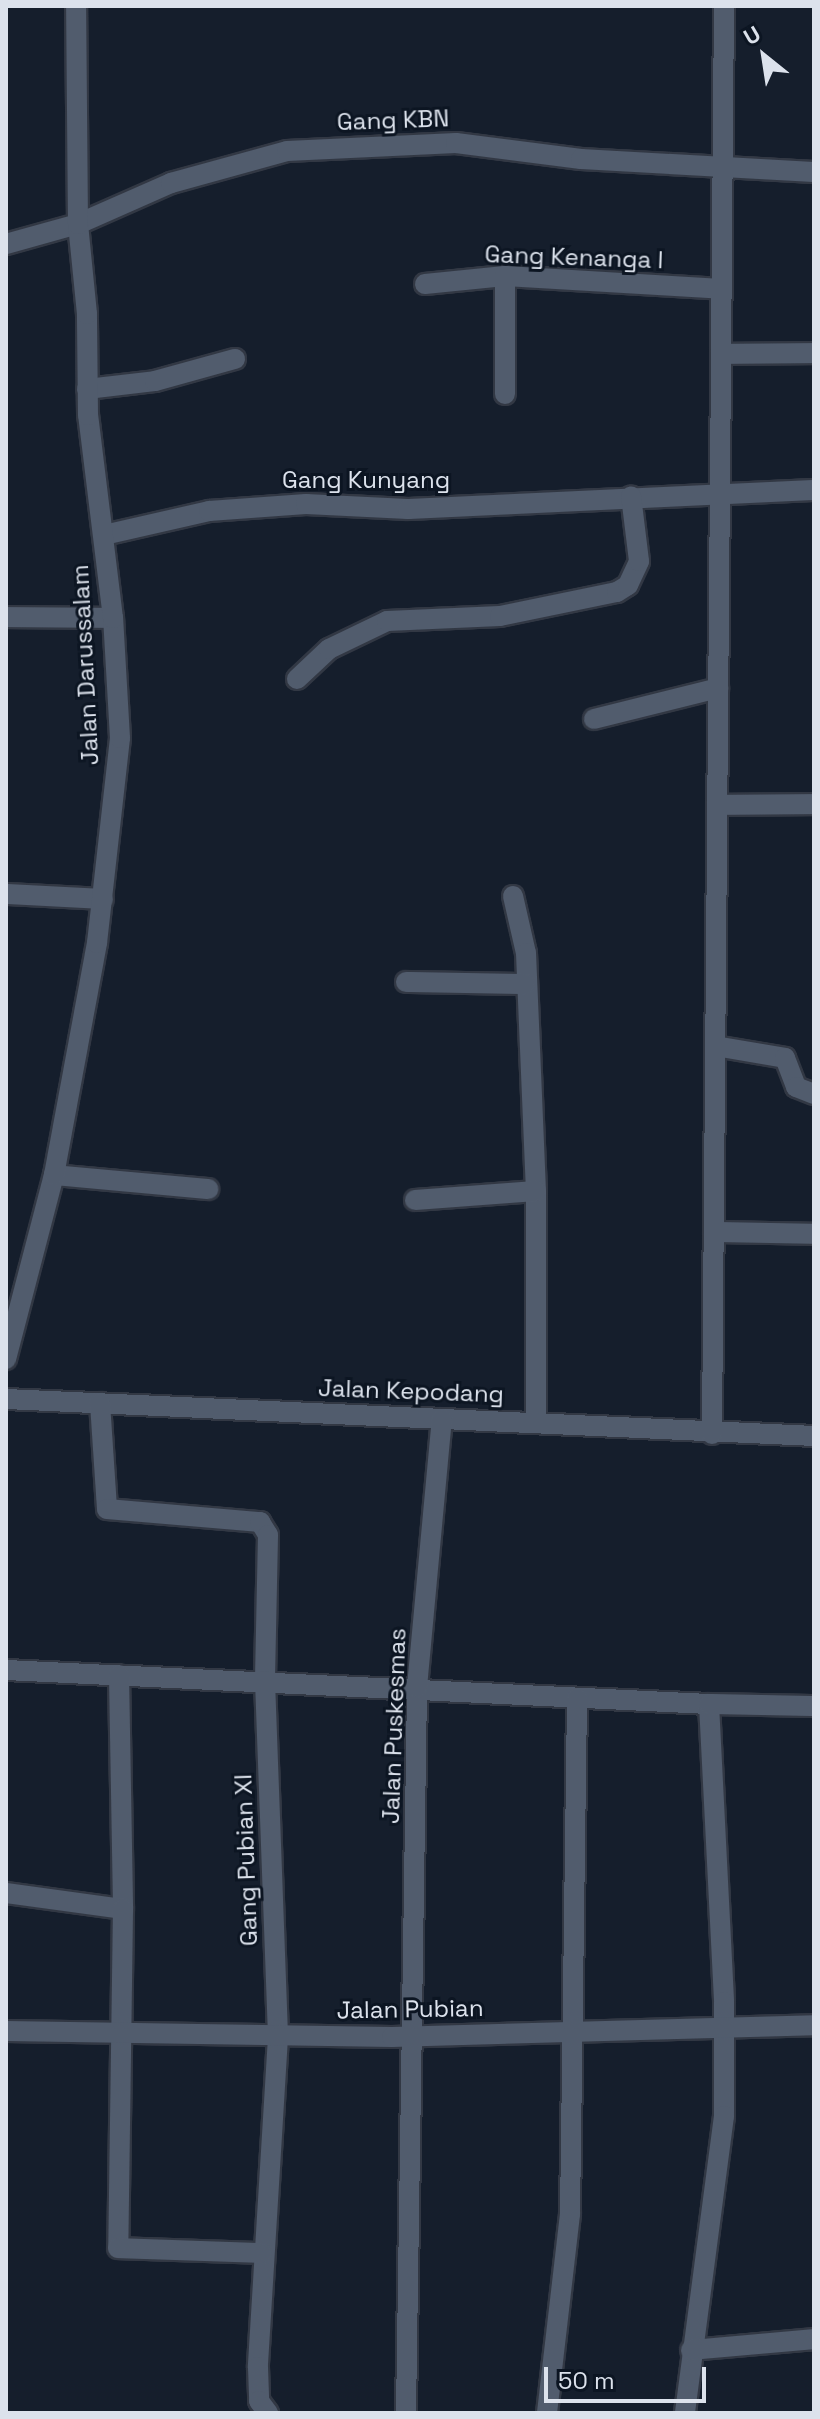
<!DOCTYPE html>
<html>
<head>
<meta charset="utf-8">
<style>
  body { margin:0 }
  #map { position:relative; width:820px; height:2419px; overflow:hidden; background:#151e2c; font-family:"Space Grotesk",sans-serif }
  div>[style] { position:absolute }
  .roads { filter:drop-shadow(2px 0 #323844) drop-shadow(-2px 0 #323844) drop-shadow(0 2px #323844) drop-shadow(0 -2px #323844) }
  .minor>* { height:20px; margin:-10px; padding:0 10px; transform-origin:10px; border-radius:10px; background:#515c6d }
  span { translate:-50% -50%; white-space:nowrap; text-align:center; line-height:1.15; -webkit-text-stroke:6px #0c1522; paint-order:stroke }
  .street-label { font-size:24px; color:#dce2ec }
  .frame { position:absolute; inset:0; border:8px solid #dce2ec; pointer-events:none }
  .north { position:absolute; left:724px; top:16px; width:80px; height:80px; -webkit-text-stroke:6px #0c1522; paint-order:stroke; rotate:330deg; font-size:22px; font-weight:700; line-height:32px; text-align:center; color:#dce2ec }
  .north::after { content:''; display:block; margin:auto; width:28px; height:36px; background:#dce2ec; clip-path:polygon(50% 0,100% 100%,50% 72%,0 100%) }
  .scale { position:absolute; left:544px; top:2367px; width:162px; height:36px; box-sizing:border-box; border:4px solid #dce2ec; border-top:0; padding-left:10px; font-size:24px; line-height:28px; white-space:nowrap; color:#dce2ec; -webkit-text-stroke:6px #0c1522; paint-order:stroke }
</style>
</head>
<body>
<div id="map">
  <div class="roads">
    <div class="minor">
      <div style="left:6px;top:244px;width:75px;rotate:-15.5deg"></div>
      <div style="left:78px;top:224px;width:102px;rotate:-23.8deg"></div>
      <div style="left:171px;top:183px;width:120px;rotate:-15.4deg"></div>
      <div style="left:287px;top:151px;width:169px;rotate:-2.7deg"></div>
      <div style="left:456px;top:143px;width:126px;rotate:7.3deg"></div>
      <div style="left:581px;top:159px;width:233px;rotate:3.2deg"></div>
      <div style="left:425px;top:284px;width:80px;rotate:-5.7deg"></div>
      <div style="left:505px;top:276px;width:217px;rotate:3.4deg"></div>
      <div style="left:721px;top:354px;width:93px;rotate:-0.6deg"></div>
      <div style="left:87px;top:389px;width:68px;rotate:-6.7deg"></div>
      <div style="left:155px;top:381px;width:83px;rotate:-15.4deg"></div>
      <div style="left:505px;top:394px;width:118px;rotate:-90deg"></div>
      <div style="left:104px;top:535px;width:108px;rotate:-12.9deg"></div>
      <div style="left:209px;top:511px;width:97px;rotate:-4.1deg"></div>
      <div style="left:306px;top:504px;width:102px;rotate:2.8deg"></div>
      <div style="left:408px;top:509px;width:406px;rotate:-2.7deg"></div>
      <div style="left:6px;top:617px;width:107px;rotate:0.5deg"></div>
      <div style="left:297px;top:679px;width:44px;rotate:-43.2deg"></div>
      <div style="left:329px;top:649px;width:64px;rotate:-25.8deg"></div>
      <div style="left:387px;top:621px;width:113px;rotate:-2.5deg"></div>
      <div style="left:500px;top:616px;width:119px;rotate:-11.6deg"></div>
      <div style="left:617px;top:592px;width:13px;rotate:-32deg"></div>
      <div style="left:628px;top:585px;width:26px;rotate:-65deg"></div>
      <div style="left:639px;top:561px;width:65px;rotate:-97deg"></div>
      <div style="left:594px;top:719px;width:128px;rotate:-14deg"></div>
      <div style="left:717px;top:805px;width:97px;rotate:-0.6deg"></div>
      <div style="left:6px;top:894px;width:97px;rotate:3deg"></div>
      <div style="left:513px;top:896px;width:58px;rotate:77.2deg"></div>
      <div style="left:526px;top:953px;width:238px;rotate:87.6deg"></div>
      <div style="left:536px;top:1191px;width:230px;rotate:90deg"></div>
      <div style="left:406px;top:982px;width:119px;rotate:1deg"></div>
      <div style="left:715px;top:1046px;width:71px;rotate:9.7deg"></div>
      <div style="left:785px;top:1058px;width:31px;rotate:69deg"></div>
      <div style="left:796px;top:1087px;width:19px;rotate:21deg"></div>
      <div style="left:54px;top:1175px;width:155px;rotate:5.2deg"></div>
      <div style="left:415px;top:1200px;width:121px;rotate:-4.3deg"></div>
      <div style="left:714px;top:1232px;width:100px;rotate:1.1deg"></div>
      <div style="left:6px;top:1359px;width:190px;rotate:-75.4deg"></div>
      <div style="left:54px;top:1175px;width:236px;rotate:-79.5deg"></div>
      <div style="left:97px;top:943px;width:206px;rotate:-83.6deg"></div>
      <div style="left:120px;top:738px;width:120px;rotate:-93.3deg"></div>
      <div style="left:113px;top:618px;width:205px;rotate:-97deg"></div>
      <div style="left:88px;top:415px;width:101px;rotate:-90.6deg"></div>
      <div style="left:87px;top:314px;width:90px;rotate:-95.7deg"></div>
      <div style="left:78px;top:224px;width:218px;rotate:-90.5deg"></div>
      <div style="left:6px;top:1399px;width:809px;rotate:2.62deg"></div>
      <div style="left:100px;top:1403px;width:106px;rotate:86.2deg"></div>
      <div style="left:107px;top:1509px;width:154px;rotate:4.9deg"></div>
      <div style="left:260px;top:1522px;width:15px;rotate:58deg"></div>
      <div style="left:268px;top:1535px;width:146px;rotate:91.2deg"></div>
      <div style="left:265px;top:1681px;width:356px;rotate:87.9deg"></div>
      <div style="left:278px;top:2037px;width:331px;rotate:93.5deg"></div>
      <div style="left:258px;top:2367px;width:34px;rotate:88deg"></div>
      <div style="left:259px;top:2401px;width:15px;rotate:53deg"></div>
      <div style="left:712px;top:1434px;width:1428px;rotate:-89.52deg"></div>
      <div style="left:6px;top:1670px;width:704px;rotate:2.77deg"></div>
      <div style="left:709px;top:1704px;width:298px;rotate:87.1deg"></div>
      <div style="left:724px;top:2002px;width:114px;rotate:90deg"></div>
      <div style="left:724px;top:2116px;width:300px;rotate:97.5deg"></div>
      <div style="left:119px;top:1675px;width:234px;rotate:89deg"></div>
      <div style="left:709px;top:1704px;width:105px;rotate:1.1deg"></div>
      <div style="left:6px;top:1893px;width:118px;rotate:7.8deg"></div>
      <div style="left:123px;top:1909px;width:339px;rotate:90.8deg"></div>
      <div style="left:118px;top:2248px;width:144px;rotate:2deg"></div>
      <div style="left:6px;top:2031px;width:386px;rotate:0.9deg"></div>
      <div style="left:392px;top:2037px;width:422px;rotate:-1.6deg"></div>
      <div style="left:691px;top:2350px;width:123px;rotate:-5.1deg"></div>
      <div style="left:406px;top:2413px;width:726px;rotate:-89.13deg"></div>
      <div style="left:417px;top:1687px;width:269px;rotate:-84.7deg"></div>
      <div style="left:547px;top:2413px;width:200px;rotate:-83.4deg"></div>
      <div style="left:570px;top:2214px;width:516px;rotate:-89.22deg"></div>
    </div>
  </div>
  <div class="street-label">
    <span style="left:393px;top:120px;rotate:-2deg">Gang KBN</span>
    <span style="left:574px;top:257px;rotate:2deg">Gang Kenanga I</span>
    <span style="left:366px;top:480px">Gang Kunyang</span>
    <span style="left:85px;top:665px;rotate:-93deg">Jalan Darussalam</span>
    <span style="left:411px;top:1391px;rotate:2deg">Jalan Kepodang</span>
    <span style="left:394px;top:1726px;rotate:-88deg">Jalan Puskesmas</span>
    <span style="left:246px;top:1860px;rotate:-92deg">Gang Pubian XI</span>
    <span style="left:410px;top:2009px;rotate:-1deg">Jalan Pubian</span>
  </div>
  <div class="frame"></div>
  <div class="north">U</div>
  <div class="scale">50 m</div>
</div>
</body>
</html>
